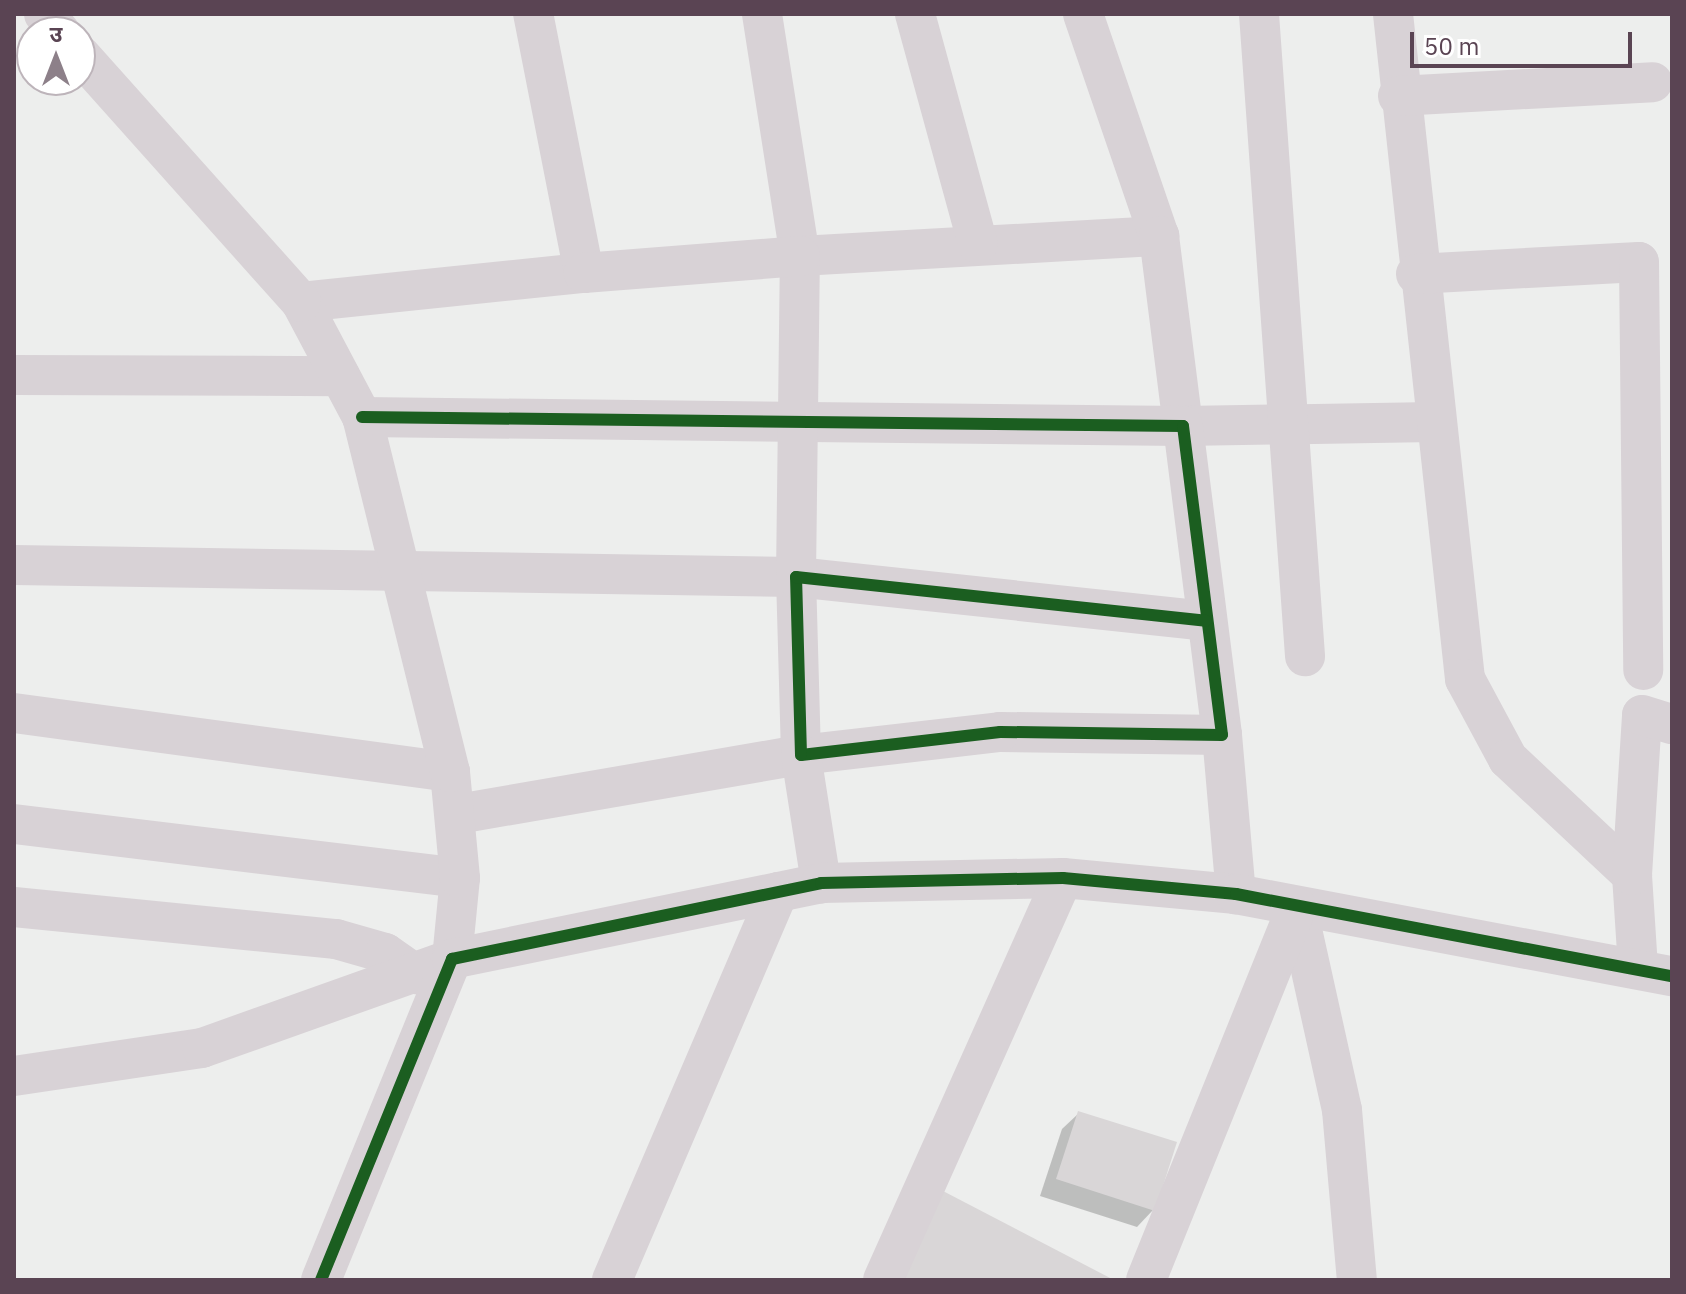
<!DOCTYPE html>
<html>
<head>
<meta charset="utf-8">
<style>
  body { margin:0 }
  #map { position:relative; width:1686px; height:1294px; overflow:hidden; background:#edeeed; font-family:"IBM Plex Sans","Noto Sans Devanagari",sans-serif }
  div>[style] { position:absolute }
  .shadow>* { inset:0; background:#0003 }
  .building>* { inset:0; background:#d9d6d7 }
  .minor>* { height:40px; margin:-20px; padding:0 20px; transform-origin:20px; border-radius:20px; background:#d8d2d6 }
  .cycleway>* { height:12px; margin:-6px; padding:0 6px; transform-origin:6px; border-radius:6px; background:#1b5e20 }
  span { translate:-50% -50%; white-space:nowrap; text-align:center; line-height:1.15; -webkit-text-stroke:6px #fff; paint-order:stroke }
  .frame { position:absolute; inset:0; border:16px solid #5a4453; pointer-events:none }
  .north { position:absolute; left:16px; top:16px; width:80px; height:80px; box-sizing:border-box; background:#fff; border:2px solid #bdb4ba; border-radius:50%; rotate:0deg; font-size:22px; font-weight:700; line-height:32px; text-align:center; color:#5a4453 }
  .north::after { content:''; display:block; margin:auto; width:28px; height:36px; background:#8d8089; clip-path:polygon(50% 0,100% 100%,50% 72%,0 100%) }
  .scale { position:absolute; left:1410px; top:32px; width:222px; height:36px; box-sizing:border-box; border:4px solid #5a4453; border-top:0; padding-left:10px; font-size:24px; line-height:28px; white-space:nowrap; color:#5a4453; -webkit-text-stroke:6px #fff; paint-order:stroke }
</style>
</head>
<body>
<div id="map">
  <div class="shadow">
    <div style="clip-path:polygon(1079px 1113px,1153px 1210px,1137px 1227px,1040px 1196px,1062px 1129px)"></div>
  </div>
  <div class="building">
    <div style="clip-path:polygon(1078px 1111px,1177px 1142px,1155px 1211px,1056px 1179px)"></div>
    <div style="clip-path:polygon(943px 1191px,1114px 1280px,904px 1280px)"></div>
  </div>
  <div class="minor">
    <div style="left:44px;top:14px;width:24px;rotate:48deg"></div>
    <div style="left:762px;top:14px;width:245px;rotate:81.1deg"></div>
    <div style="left:800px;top:256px;width:360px;rotate:-3.2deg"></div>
    <div style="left:915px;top:14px;width:238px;rotate:74.7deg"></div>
    <div style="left:1083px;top:14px;width:235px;rotate:71.1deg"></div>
    <div style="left:1159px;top:236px;width:192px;rotate:82.8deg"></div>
    <div style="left:1183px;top:426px;width:251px;rotate:-0.9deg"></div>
    <div style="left:1259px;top:14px;width:644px;rotate:85.9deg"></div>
    <div style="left:1393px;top:14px;width:669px;rotate:83.82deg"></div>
    <div style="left:1465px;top:679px;width:91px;rotate:61.7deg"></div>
    <div style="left:1508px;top:759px;width:170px;rotate:43.1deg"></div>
    <div style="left:1398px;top:96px;width:255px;rotate:-3.1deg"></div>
    <div style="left:1416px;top:274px;width:223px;rotate:-3.1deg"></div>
    <div style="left:1639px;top:262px;width:408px;rotate:89.4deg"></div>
    <div style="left:301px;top:302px;width:284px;rotate:-5.9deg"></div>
    <div style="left:584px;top:273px;width:264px;rotate:-101.1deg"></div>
    <div style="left:14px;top:375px;width:326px;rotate:0.2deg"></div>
    <div style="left:362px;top:417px;width:821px;rotate:0.63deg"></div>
    <div style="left:1183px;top:426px;width:311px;rotate:82.8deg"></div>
    <div style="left:1222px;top:735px;width:222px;rotate:-179.2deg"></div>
    <div style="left:1000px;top:732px;width:200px;rotate:173.4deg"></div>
    <div style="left:801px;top:755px;width:178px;rotate:-91.6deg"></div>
    <div style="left:796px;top:577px;width:412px;rotate:6.1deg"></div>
    <div style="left:14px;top:565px;width:782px;rotate:0.88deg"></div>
    <div style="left:796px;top:577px;width:321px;rotate:-89.3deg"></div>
    <div style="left:800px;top:256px;width:217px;rotate:175.5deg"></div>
    <div style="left:14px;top:713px;width:440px;rotate:7.7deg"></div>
    <div style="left:1222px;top:735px;width:160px;rotate:85deg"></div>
    <div style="left:458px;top:814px;width:348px;rotate:-9.8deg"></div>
    <div style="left:801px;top:755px;width:130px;rotate:81.1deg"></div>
    <div style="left:14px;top:824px;width:449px;rotate:6.9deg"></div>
    <div style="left:14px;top:907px;width:324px;rotate:5.7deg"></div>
    <div style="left:336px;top:939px;width:51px;rotate:15.9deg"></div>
    <div style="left:385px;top:953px;width:37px;rotate:35deg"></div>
    <div style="left:1297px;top:907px;width:208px;rotate:77.5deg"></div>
    <div style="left:1342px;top:1110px;width:171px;rotate:85deg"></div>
    <div style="left:1638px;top:968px;width:93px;rotate:-93.7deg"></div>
    <div style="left:1632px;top:875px;width:160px;rotate:-86.4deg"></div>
    <div style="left:1642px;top:715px;width:31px;rotate:17deg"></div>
    <div style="left:14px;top:1076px;width:190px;rotate:-8.5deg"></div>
    <div style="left:202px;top:1048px;width:265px;rotate:-19.6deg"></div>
    <div style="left:452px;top:959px;width:81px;rotate:-84.4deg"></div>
    <div style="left:460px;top:878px;width:106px;rotate:-95.4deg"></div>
    <div style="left:450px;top:772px;width:366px;rotate:-103.9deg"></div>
    <div style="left:362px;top:417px;width:130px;rotate:-117.9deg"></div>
    <div style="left:301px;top:302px;width:331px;rotate:-131.8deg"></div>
    <div style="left:321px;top:1280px;width:347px;rotate:-67.8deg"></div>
    <div style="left:452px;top:959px;width:377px;rotate:-11.6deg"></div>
    <div style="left:821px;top:883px;width:242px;rotate:-1.2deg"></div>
    <div style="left:1063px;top:878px;width:174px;rotate:5.3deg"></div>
    <div style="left:1236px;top:894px;width:444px;rotate:10.7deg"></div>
    <div style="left:612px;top:1280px;width:422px;rotate:-66.8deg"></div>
    <div style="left:883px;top:1280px;width:440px;rotate:-65.9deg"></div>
    <div style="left:1146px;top:1280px;width:402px;rotate:-68deg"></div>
  </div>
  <div class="cycleway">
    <div style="left:362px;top:417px;width:821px;rotate:0.63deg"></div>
    <div style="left:1183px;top:426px;width:311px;rotate:82.8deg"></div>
    <div style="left:1222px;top:735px;width:222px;rotate:-179.2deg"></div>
    <div style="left:1000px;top:732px;width:200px;rotate:173.4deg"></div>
    <div style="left:801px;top:755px;width:178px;rotate:-91.6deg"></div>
    <div style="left:796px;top:577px;width:412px;rotate:6.1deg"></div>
    <div style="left:321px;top:1280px;width:347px;rotate:-67.8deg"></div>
    <div style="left:452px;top:959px;width:377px;rotate:-11.6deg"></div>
    <div style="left:821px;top:883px;width:242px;rotate:-1.2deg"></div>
    <div style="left:1063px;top:878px;width:174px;rotate:5.3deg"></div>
    <div style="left:1236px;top:894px;width:444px;rotate:10.7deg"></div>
  </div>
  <div class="frame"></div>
  <div class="north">उ</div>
  <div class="scale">50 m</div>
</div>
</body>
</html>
